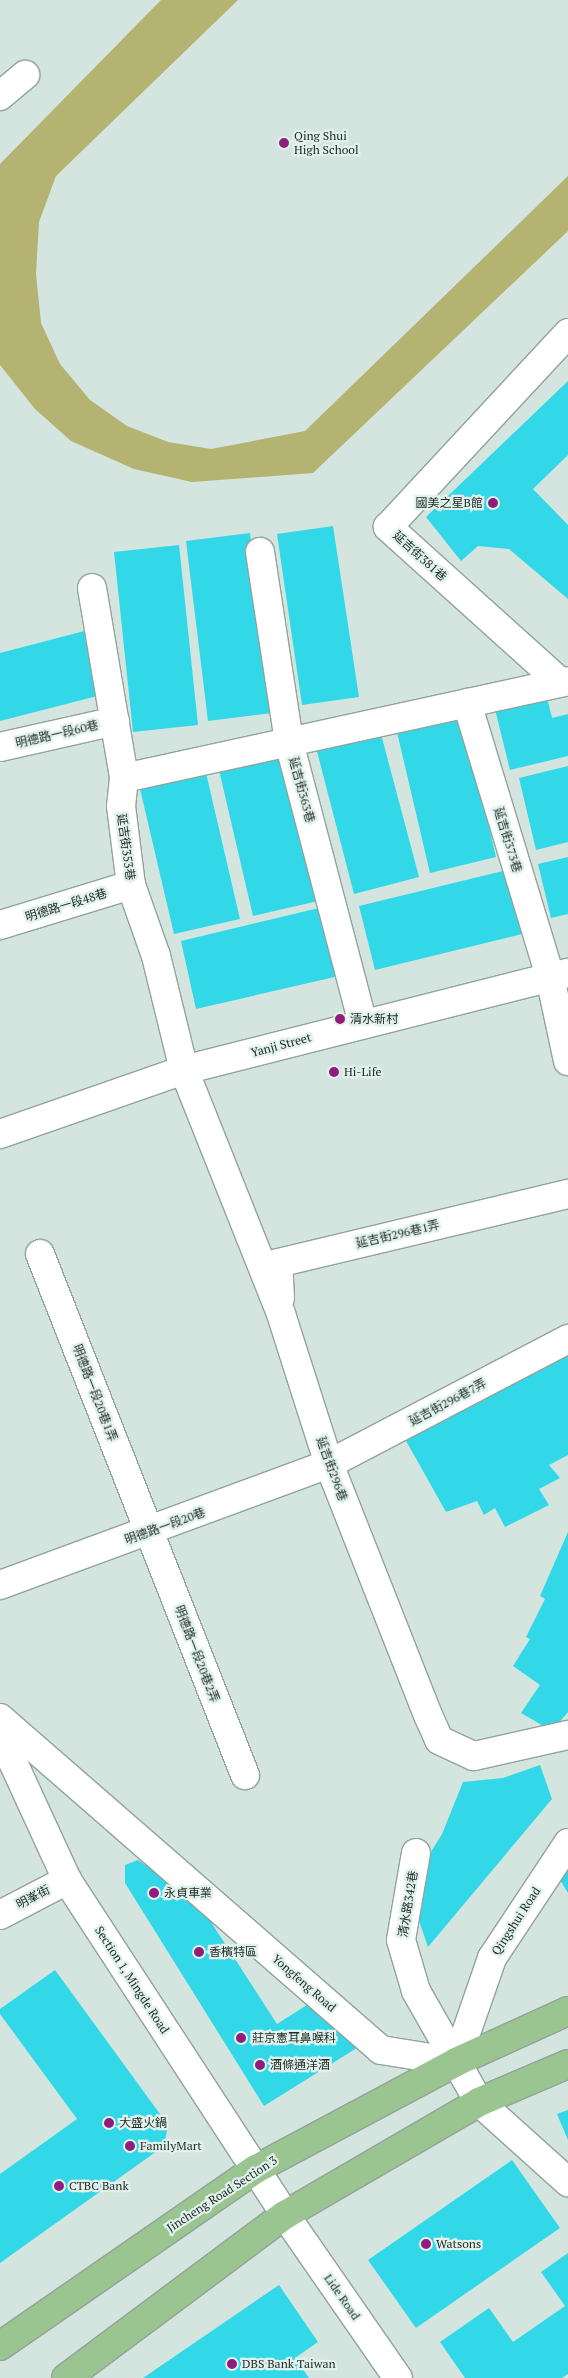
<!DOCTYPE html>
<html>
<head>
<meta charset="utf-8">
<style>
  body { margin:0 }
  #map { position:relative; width:568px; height:2378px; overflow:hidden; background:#d3e5de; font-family:"PT Serif","Noto Sans TC",serif }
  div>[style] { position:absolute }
  .green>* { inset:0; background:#b4b371 }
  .building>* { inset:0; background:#32d8e8 }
  .roads { filter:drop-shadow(1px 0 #92a39c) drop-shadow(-1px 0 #92a39c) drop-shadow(0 1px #92a39c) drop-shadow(0 -1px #92a39c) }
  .minor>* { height:28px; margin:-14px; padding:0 14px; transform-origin:14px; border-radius:14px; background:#fff }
  .major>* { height:28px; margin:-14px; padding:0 14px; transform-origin:14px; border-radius:14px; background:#9ac490 }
  .dots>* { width:14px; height:14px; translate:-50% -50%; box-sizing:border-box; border:2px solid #e0f2eb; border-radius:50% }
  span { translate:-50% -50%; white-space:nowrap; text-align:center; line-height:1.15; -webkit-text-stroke:4.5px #e0f2eb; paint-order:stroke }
  .poi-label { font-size:12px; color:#232a28 }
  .left { translate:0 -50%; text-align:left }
  .right { translate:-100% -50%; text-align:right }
  .street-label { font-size:12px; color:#232a28 }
</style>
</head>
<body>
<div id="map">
  <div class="green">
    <div style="clip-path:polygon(161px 0,238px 0,56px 176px,39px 222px,36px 274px,41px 323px,60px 364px,90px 400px,127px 426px,168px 442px,211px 449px,305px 431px,568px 176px,568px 231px,313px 473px,192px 482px,134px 469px,71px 441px,35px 409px,0 365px,0 164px)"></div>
  </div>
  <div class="building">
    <div style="clip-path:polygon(568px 381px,568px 455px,533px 489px,568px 525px,568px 599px,509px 549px,478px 546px,461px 561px,426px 517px)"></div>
    <div style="clip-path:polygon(333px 526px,359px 697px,302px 705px,277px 534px)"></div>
    <div style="clip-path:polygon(250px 533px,272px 713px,208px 721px,186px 541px)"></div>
    <div style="clip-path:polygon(179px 545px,198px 725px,133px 732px,114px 552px)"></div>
    <div style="clip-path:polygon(92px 629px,109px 693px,0 721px,0 653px)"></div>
    <div style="clip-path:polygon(543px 681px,552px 718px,568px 714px,568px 756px,510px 770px,491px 693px)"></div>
    <div style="clip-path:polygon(459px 699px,496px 857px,430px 873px,393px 715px)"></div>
    <div style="clip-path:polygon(377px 719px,419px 877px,354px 894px,313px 736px)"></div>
    <div style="clip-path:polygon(281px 742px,318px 901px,253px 916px,216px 757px)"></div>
    <div style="clip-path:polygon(203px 760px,240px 919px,174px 934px,137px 776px)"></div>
    <div style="clip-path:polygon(568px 766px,568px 842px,536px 850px,519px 778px)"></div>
    <div style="clip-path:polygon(568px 857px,568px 914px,551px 918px,538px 864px)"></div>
    <div style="clip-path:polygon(507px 870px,522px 934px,375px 970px,359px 906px)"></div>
    <div style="clip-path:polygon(323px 907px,339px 976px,196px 1009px,181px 941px)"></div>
    <div style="clip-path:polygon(568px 1352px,568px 1455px,549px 1465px,560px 1478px,539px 1489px,549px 1505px,505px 1527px,495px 1508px,484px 1515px,477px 1501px,446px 1512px,405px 1439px)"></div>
    <div style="clip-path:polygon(568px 1532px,568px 1712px,552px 1731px,521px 1713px,540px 1685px,513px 1666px,530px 1639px,526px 1637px,545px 1599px,540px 1596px)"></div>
    <div style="clip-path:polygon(540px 1765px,552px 1799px,428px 1947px,408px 1889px,442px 1834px,463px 1782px,503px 1778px)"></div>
    <div style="clip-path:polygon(138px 1860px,196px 1899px,277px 2024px,310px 2003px,360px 2046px,264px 2106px,125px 1883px,125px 1865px)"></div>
    <div style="clip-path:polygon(568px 1868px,568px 1893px,560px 1880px)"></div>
    <div style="clip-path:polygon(55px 1970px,168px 2125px,164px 2146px,0 2263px,0 2174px,77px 2119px,0 2014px,0 2009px)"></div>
    <div style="clip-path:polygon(568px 2110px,568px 2140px,557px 2114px)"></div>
    <div style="clip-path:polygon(512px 2160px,560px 2228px,416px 2328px,368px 2260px)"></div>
    <div style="clip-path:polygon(568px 2253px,568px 2374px,562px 2378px,465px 2378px,440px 2342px,489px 2308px,513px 2342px,565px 2306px,541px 2272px)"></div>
    <div style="clip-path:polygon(279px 2285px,318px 2342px,295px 2358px,309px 2378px,143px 2378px)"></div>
  </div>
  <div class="roads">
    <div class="minor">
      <div style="left:0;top:96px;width:33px;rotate:-40deg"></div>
      <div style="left:260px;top:552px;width:192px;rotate:81.3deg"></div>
      <div style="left:289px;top:742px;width:292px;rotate:75.3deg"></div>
      <div style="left:92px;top:588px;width:193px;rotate:80.4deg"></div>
      <div style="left:124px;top:778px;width:28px;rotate:96deg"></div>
      <div style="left:121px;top:806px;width:80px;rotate:82.8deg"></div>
      <div style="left:131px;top:885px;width:75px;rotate:70.6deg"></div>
      <div style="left:156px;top:956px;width:117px;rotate:76.2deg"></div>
      <div style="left:184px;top:1070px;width:263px;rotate:68.3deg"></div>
      <div style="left:281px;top:1314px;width:157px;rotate:72.3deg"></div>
      <div style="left:329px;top:1464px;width:270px;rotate:68.5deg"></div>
      <div style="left:428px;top:1715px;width:27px;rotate:66deg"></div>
      <div style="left:439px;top:1740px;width:38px;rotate:25deg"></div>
      <div style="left:474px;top:1756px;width:96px;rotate:-12.6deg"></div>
      <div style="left:560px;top:682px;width:232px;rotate:-138deg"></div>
      <div style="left:388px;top:527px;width:265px;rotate:-47.1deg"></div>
      <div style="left:467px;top:703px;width:286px;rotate:73.1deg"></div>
      <div style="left:550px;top:977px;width:86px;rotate:77.9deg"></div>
      <div style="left:0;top:747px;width:118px;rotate:-12.7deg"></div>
      <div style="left:124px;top:778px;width:454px;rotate:-12.3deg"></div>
      <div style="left:0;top:925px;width:137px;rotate:-17deg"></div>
      <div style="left:0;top:1134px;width:195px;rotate:-19.2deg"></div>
      <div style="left:184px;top:1070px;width:396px;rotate:-14.2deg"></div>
      <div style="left:40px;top:1254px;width:560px;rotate:68.52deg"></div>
      <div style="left:280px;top:1298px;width:35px;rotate:-93deg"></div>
      <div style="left:278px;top:1263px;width:298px;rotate:-13.4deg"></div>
      <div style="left:0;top:1585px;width:351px;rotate:-20.2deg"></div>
      <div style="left:329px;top:1464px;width:270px;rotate:-27.6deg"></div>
      <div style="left:0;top:1718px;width:505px;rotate:41.07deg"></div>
      <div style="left:381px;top:2050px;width:76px;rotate:9.1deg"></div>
      <div style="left:0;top:1734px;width:161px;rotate:65.3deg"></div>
      <div style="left:67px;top:1880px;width:400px;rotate:56.9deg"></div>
      <div style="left:285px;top:2215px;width:198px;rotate:55.3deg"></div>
      <div style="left:416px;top:1853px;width:88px;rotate:99.8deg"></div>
      <div style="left:401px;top:1940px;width:53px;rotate:73.6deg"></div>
      <div style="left:416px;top:1991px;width:128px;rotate:60.4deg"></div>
      <div style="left:479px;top:2102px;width:120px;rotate:42deg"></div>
      <div style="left:0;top:1915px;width:76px;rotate:-27.6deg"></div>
      <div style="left:456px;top:2062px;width:110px;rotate:-70.9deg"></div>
      <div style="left:492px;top:1958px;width:138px;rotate:-56.5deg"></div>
    </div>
    <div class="major">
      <div style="left:0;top:2346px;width:311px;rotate:-34.7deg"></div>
      <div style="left:256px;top:2169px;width:227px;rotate:-28.1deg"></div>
      <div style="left:456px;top:2062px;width:123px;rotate:-24.5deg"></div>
      <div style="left:66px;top:2378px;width:273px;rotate:-36.7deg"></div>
      <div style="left:285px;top:2215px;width:225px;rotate:-30.2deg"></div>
      <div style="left:479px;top:2102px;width:97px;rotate:-23.1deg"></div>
    </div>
  </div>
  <div class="dots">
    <div style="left:284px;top:143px;background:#8f1d7e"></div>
    <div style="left:493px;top:503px;background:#8f1d7e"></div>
    <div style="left:340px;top:1019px;background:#8f1d7e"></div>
    <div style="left:334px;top:1072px;background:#8f1d7e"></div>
    <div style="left:154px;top:1893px;background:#8f1d7e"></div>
    <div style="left:199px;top:1952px;background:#8f1d7e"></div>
    <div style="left:241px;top:2038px;background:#8f1d7e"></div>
    <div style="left:260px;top:2065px;background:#8f1d7e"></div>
    <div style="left:109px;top:2123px;background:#8f1d7e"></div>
    <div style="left:130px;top:2146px;background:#8f1d7e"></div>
    <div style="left:59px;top:2186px;background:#8f1d7e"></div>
    <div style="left:426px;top:2244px;background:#8f1d7e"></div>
    <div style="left:232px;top:2364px;background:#8f1d7e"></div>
  </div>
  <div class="poi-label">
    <span class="left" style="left:294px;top:143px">Qing Shui<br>High School</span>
    <span class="right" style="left:483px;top:503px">國美之星B館</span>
    <span class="left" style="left:350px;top:1019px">清水新村</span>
    <span class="left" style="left:344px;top:1072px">Hi-Life</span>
    <span class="left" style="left:164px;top:1893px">永貞車業</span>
    <span class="left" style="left:209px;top:1952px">香檳特區</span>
    <span class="left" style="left:252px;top:2038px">莊京憲耳鼻喉科</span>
    <span class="left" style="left:270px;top:2065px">酒條通洋酒</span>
    <span class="left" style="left:119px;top:2123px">大盛火鍋</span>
    <span class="left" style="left:140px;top:2146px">FamilyMart</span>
    <span class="left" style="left:69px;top:2186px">CTBC Bank</span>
    <span class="left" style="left:436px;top:2244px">Watsons</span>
    <span class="left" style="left:242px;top:2364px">DBS Bank Taiwan</span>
  </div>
  <div class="street-label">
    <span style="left:420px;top:556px;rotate:42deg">延吉街381巷</span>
    <span style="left:57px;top:734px;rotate:-13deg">明德路一段60巷</span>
    <span style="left:302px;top:790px;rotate:75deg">延吉街363巷</span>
    <span style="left:508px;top:840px;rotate:73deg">延吉街373巷</span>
    <span style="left:126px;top:847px;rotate:82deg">延吉街353巷</span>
    <span style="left:66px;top:905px;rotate:-17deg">明德路一段48巷</span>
    <span style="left:281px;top:1045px;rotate:-15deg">Yanji Street</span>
    <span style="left:398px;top:1234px;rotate:-13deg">延吉街296巷1弄</span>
    <span style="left:95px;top:1393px;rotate:69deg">明德路一段20巷1弄</span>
    <span style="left:448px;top:1402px;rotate:-28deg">延吉街296巷7弄</span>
    <span style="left:332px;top:1469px;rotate:70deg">延吉街296巷</span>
    <span style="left:165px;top:1526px;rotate:-20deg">明德路一段20巷</span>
    <span style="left:197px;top:1654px;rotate:69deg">明德路一段20巷2弄</span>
    <span style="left:33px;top:1897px;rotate:-28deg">明峯街</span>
    <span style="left:408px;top:1904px;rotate:-81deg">清水路342巷</span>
    <span style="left:516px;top:1921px;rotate:-57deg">Qingshui Road</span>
    <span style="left:132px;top:1980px;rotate:57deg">Section 1, Mingde Road</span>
    <span style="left:304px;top:1983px;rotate:41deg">Yongfeng Road</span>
    <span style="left:222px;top:2194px;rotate:-33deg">Jincheng Road Section 3</span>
    <span style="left:342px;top:2297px;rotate:55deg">Lide Road</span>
  </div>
</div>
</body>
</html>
